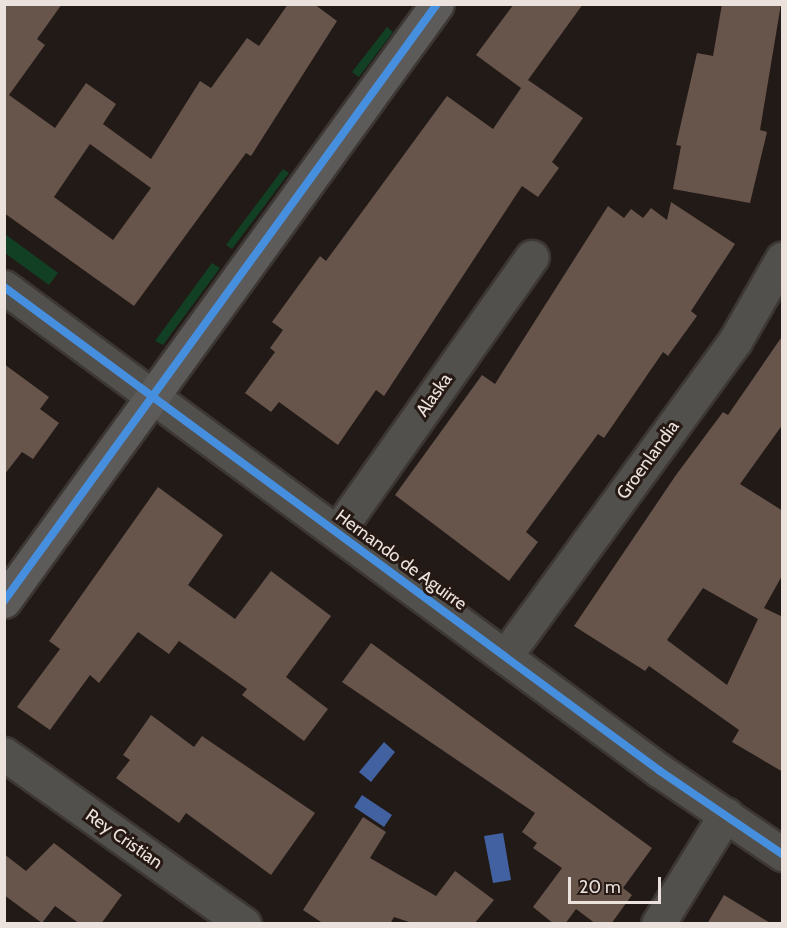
<!DOCTYPE html>
<html>
<head>
<meta charset="utf-8">
<style>
  body { margin:0 }
  #map { position:relative; width:787px; height:928px; overflow:hidden; background:#221a17; font-family:Cabin,sans-serif }
  div>[style] { position:absolute }
  .green>* { inset:0; background:#124024 }
  .water>* { inset:0; background:#4261a0 }
  .building>* { inset:0; background:#67544b }
  .roads { filter:drop-shadow(2px 0 #3d3734) drop-shadow(-2px 0 #3d3734) drop-shadow(0 2px #3d3734) drop-shadow(0 -2px #3d3734) }
  .minor>* { height:33px; margin:-16.5px; padding:0 16.5px; transform-origin:16.5px; border-radius:16.5px; background:#51504d }
  .tertiary>* { height:33px; margin:-16.5px; padding:0 16.5px; transform-origin:16.5px; border-radius:16.5px; background:#51504d }
  .secondary>* { height:33px; margin:-16.5px; padding:0 16.5px; transform-origin:16.5px; border-radius:16.5px; background:#5d5b59 }
  .cycleway>* { height:8px; margin:-4px; padding:0 4px; transform-origin:4px; border-radius:4px; background:#468fdf }
  span { translate:-50% -50%; white-space:nowrap; text-align:center; line-height:1.15; -webkit-text-stroke:6px #261913; paint-order:stroke }
  .street-label { font-size:18px; color:#ebe2de }
  .frame { position:absolute; inset:0; border:6px solid #ebe2de; pointer-events:none }
  .scale { position:absolute; left:568px; top:877px; width:93px; height:27px; box-sizing:border-box; border:3px solid #ebe2de; border-top:0; padding-left:8px; font-size:18px; line-height:21px; white-space:nowrap; color:#ebe2de; -webkit-text-stroke:4px #261913; paint-order:stroke }
</style>
</head>
<body>
<div id="map">
  <div class="green">
    <div style="clip-path:polygon(387px 27px,393px 32px,359px 77px,352px 72px)"></div>
    <div style="clip-path:polygon(283px 169px,289px 173px,232px 249px,226px 245px)"></div>
    <div style="clip-path:polygon(5px 234px,58px 273px,49px 285px,5px 253px)"></div>
    <div style="clip-path:polygon(212px 263px,220px 268px,163px 345px,155px 341px)"></div>
  </div>
  <div class="water">
    <div style="clip-path:polygon(384px 742px,395px 752px,371px 782px,359px 772px)"></div>
    <div style="clip-path:polygon(362px 795px,392px 815px,384px 827px,354px 807px)"></div>
    <div style="clip-path:polygon(503px 833px,511px 880px,493px 883px,484px 836px)"></div>
  </div>
  <div class="building">
    <div style="clip-path:polygon(evenodd,4px 4px,62px 4px,37px 39px,45px 45px,9px 95px,55px 128px,86px 83px,116px 104px,103px 124px,151px 159px,200px 81px,211px 88px,247px 38px,259px 46px,288px 4px,314px 4px,337px 21px,251px 156px,246px 153px,134px 306px,4px 213px,4px 4px,90px 144px,151px 188px,113px 240px,54px 197px,90px 144px)"></div>
    <div style="clip-path:polygon(514px 4px,583px 4px,528px 80px,583px 118px,552px 162px,559px 168px,538px 197px,522px 186px,384px 396px,376px 390px,338px 445px,279px 402px,271px 412px,245px 393px,275px 352px,270px 348px,283px 330px,272px 322px,320px 256px,326px 261px,447px 96px,493px 129px,521px 88px,476px 55px)"></div>
    <div style="clip-path:polygon(722px 4px,781px 4px,760px 130px,767px 132px,750px 203px,673px 189px,681px 146px,676px 145px,697px 53px,713px 56px)"></div>
    <div style="clip-path:polygon(671px 202px,735px 244px,691px 311px,697px 316px,668px 356px,663px 352px,604px 438px,598px 434px,526px 532px,538px 542px,509px 581px,395px 495px,482px 375px,495px 384px,608px 206px,624px 218px,631px 209px,643px 218px,651px 208px,667px 220px)"></div>
    <div style="clip-path:polygon(evenodd,783px 335px,783px 424px,740px 484px,783px 511px,783px 574px,764px 608px,783px 617px,783px 772px,732px 742px,739px 730px,649px 666px,645px 671px,574px 626px,676px 475px,723px 412px,728px 415px,783px 335px,703px 588px,758px 619px,727px 685px,667px 640px,703px 588px)"></div>
    <div style="clip-path:polygon(4px 364px,49px 397px,40px 409px,59px 423px,33px 459px,22px 452px,4px 475px)"></div>
    <div style="clip-path:polygon(158px 487px,223px 535px,188px 585px,235px 619px,271px 571px,331px 616px,286px 677px,328px 709px,304px 741px,242px 695px,247px 689px,179px 641px,169px 654px,138px 632px,99px 683px,90px 675px,50px 730px,17px 707px,60px 649px,49px 641px)"></div>
    <div style="clip-path:polygon(371px 643px,652px 848px,623px 888px,632px 895px,611px 924px,596px 924px,576px 909px,565px 924px,554px 924px,533px 907px,562px 868px,533px 848px,537px 843px,522px 832px,535px 813px,342px 682px)"></div>
    <div style="clip-path:polygon(151px 715px,194px 747px,202px 736px,315px 813px,271px 875px,186px 813px,179px 823px,116px 778px,130px 760px,123px 755px)"></div>
    <div style="clip-path:polygon(363px 817px,386px 832px,370px 858px,436px 896px,455px 871px,494px 900px,474px 924px,415px 924px,394px 917px,390px 924px,324px 924px,303px 910px)"></div>
    <div style="clip-path:polygon(54px 843px,122px 895px,101px 924px,80px 924px,55px 906px,42px 923px,4px 895px,4px 854px,26px 871px)"></div>
    <div style="clip-path:polygon(724px 895px,772px 924px,707px 924px)"></div>
  </div>
  <div class="roads">
    <div class="minor">
      <div style="left:337px;top:532px;width:337px;rotate:-54.7deg"></div>
      <div style="left:506px;top:655px;width:389px;rotate:-53.9deg"></div>
      <div style="left:735px;top:341px;width:95px;rotate:-60.2deg"></div>
      <div style="left:4px;top:754px;width:294px;rotate:35.3deg"></div>
      <div style="left:658px;top:924px;width:129px;rotate:-58.3deg"></div>
    </div>
    <div class="tertiary">
      <div style="left:4px;top:287px;width:815px;rotate:36.42deg"></div>
      <div style="left:660px;top:771px;width:148px;rotate:34.2deg"></div>
    </div>
    <div class="secondary">
      <div style="left:4px;top:601px;width:737px;rotate:-54.05deg"></div>
    </div>
  </div>
  <div class="cycleway">
    <div style="left:4px;top:287px;width:815px;rotate:36.42deg"></div>
    <div style="left:660px;top:771px;width:148px;rotate:34.2deg"></div>
    <div style="left:4px;top:601px;width:737px;rotate:-54.05deg"></div>
  </div>
  <div class="street-label">
    <span style="left:434px;top:395px;rotate:-55deg">Alaska</span>
    <span style="left:648px;top:460px;rotate:-54deg">Groenlandia</span>
    <span style="left:401px;top:560px;rotate:36deg">Hernando de Aguirre</span>
    <span style="left:124px;top:839px;rotate:35deg">Rey Cristian</span>
  </div>
  <div class="frame"></div>
  <div class="scale">20 m</div>
</div>
</body>
</html>
